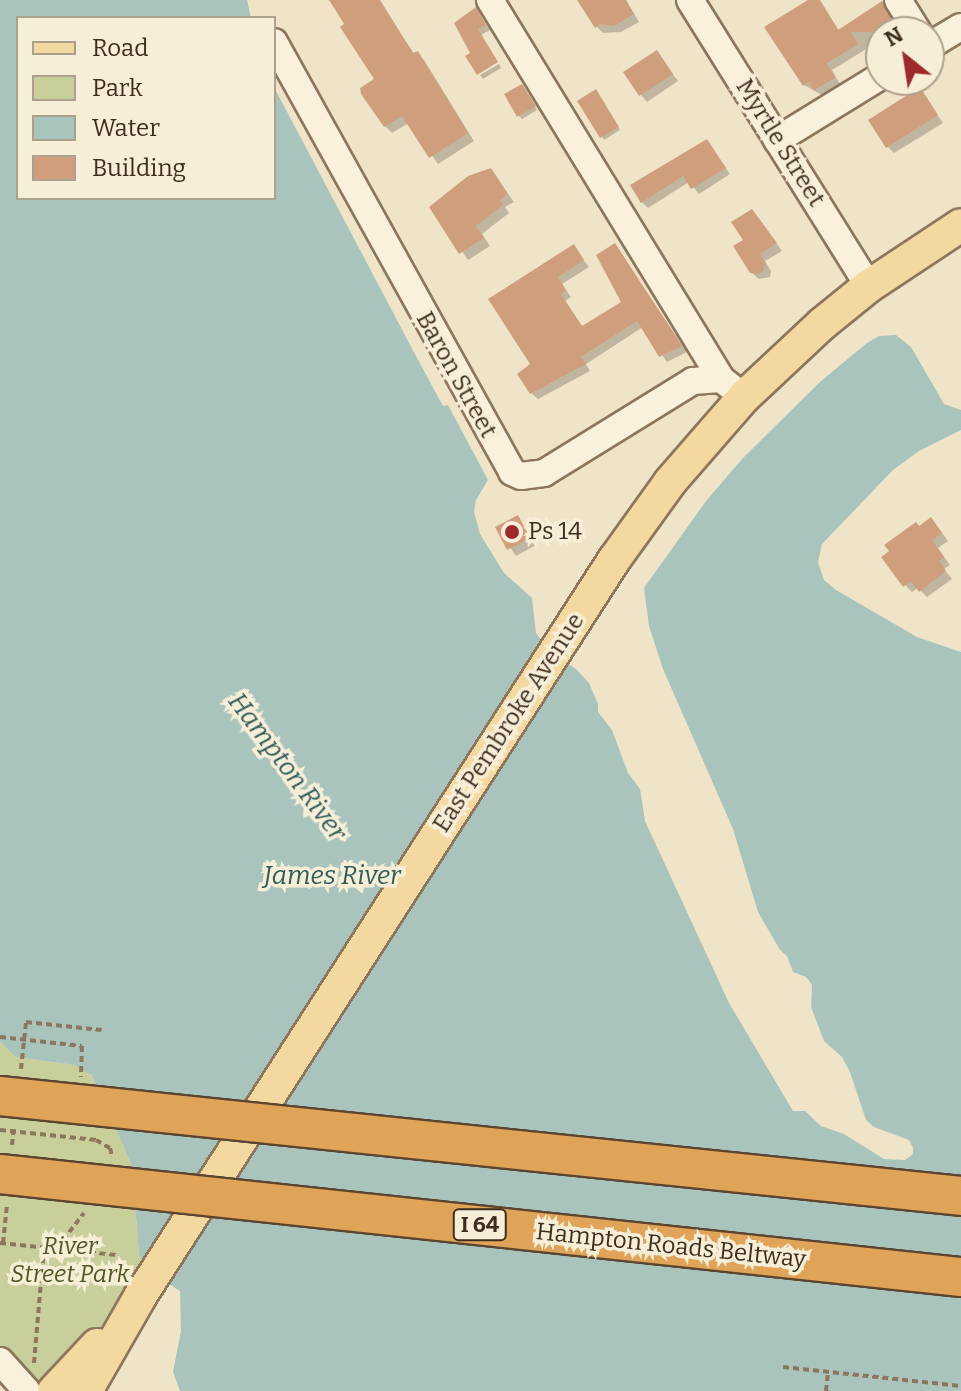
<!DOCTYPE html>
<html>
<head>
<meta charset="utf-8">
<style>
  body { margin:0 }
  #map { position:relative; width:961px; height:1391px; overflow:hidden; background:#f0e4c8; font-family:Bitter,serif }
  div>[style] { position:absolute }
  .green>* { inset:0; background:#c9cf9b }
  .water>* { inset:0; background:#a9c4bc }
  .shadow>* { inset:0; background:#0003 }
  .building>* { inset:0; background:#cf9f7d }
  .path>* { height:4px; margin-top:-2px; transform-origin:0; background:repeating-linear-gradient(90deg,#8d765c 0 6px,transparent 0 10px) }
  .roads { filter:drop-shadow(2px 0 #8d765c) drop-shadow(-2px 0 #8d765c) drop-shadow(0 2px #8d765c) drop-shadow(0 -2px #8d765c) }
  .minor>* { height:26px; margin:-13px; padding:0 13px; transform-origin:13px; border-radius:13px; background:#faf1dc }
  .major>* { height:32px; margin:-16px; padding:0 16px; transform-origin:16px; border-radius:16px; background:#f3d9a0 }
  .bridges { filter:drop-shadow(2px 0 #5b4430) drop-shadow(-2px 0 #5b4430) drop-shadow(0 2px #5b4430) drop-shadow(0 -2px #5b4430) }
  .highway-bridge>* { height:38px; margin:-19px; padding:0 19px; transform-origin:19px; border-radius:19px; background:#e0a458 }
  .dots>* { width:22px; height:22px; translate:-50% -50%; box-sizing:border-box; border:4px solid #f7eed8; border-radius:50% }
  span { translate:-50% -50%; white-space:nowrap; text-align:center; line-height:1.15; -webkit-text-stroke:7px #f7eed8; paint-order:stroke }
  .shield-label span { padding:2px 6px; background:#f7eed8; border:2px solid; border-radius:6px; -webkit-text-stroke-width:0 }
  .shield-label { font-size:22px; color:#3d2e20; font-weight:700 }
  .street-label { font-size:24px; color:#3d2e20 }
  .poi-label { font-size:24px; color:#3d2e20 }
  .left { translate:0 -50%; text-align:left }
  .park-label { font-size:24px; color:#4d5a26; font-style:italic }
  .water-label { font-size:26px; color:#2f5d5a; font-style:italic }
  .legend { position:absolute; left:16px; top:16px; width:260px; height:184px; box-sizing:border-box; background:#f7eed8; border:2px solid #ada18e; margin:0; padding:10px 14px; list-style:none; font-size:24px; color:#3d2e20 }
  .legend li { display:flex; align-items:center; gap:16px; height:40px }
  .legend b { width:40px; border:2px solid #ada18e }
  .north { position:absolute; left:865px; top:16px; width:80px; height:80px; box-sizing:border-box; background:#f7eed8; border:2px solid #ada18e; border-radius:50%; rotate:330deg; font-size:22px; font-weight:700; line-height:32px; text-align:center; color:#3d2e20 }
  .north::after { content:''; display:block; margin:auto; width:28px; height:36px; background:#9e2a2b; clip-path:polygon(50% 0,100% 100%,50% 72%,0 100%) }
</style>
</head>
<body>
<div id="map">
  <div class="green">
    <div style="clip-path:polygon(0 1041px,15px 1057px,75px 1065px,92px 1074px,132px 1166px,139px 1255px,148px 1271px,57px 1391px,26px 1391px,0 1363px)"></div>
  </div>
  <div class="water">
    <div style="clip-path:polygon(0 0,247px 0,251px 18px,18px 18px,18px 198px,274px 198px,274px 87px,417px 358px,443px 406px,448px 405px,488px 480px,476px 500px,474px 512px,480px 534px,504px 573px,532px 598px,536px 633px,549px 651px,576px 669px,589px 683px,598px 704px,598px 712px,612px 730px,628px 773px,640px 789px,645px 821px,729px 1003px,793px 1111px,805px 1111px,821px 1126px,844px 1134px,884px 1159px,905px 1160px,913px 1154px,913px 1148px,909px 1140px,874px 1127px,866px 1120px,850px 1072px,842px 1057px,824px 1041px,811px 1007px,812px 985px,806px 977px,793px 972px,787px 956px,780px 950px,758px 912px,733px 829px,663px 669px,649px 626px,644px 588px,706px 501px,743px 458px,820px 382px,867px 343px,879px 336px,896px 335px,911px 347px,944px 404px,961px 410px,961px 430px,919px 451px,893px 470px,822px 544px,818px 562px,824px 580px,836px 590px,917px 637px,961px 652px,961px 1391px,180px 1391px,173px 1372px,181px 1331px,180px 1291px,148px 1271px,139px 1255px,132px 1166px,92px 1075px,75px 1065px,15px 1057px,0 1041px)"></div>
  </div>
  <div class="shadow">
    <div style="clip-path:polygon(327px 0,354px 0,382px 6px,415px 55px,424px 60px,474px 141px,438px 164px,409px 123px,392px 133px,385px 126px,377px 80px,332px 1px)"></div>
    <div style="clip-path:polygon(589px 0,626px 0,639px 22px,621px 32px,603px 33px,596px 26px)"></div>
    <div style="clip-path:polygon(812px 0,822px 4px,840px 32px,882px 3px,900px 32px,881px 32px,881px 40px,832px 70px,840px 84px,822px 95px,804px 85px)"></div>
    <div style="clip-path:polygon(476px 10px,490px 30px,481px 35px,473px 54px)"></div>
    <div style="clip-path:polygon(657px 53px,678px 81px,647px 102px,641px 95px)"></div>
    <div style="clip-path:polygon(499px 64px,501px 68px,483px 79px,480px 75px)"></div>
    <div style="clip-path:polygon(525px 89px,537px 110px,522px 119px,519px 116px)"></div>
    <div style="clip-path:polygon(920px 90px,943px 123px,894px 153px,887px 146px)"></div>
    <div style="clip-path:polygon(599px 95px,620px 130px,604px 140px,580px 102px)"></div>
    <div style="clip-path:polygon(707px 141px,730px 174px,699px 194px,689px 182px,648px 208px,642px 202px)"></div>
    <div style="clip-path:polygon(491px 170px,514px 202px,505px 207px,509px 213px,482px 234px,490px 246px,468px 260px,432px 208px)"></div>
    <div style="clip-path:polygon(759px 219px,782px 251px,765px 261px,771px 271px,770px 277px,759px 279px,751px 272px,745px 241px)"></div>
    <div style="clip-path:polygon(615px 245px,687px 352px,667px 362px,643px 327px,586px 364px,590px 371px,538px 399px,531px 393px,532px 365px,491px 300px,574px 247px,589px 267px,562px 284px,571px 297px,565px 301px,583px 328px,624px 303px)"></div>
    <div style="clip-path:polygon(517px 517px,536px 545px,516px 556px,497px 528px)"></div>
    <div style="clip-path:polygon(938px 527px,948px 541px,938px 548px,950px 565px,944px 569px,952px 579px,927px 597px,918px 588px,912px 592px,905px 585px,920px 529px)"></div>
  </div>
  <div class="building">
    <div style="clip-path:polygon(329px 0,380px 0,413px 53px,418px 51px,468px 133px,429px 158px,402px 116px,384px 127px,361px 94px,360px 88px,374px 79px,340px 27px,344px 24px)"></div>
    <div style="clip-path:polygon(577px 0,626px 0,634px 14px,614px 26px,600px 24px,595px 28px)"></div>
    <div style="clip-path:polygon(808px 0,820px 0,838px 30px,882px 1px,899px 32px,851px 32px,858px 44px,827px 63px,835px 78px,814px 90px,809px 82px,803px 86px,764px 27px)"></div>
    <div style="clip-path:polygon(476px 7px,486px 25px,478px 29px,498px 62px,477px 75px,465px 56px,470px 53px,454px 23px)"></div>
    <div style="clip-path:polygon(657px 50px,673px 74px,639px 96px,623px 72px)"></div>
    <div style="clip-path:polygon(522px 84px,536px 106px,517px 117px,504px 94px)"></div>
    <div style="clip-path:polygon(920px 87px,938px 115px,886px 148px,868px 120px)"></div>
    <div style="clip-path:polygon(596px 89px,619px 127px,600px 138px,577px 101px)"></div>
    <div style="clip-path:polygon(707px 139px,726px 168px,691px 189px,683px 176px,641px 203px,630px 185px)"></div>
    <div style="clip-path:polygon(491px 168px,508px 194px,500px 200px,503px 205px,476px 226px,484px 238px,459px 254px,429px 207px,468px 176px)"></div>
    <div style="clip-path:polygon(752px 209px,777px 243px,760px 254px,765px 262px,763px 271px,757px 274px,750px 273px,733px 246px,743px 240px,731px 222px)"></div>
    <div style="clip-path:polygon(615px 243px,682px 346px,659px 357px,637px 321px,581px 357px,586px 364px,530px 394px,517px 374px,530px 364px,488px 299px,574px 244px,584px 260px,558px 277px,566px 290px,561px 294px,582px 326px,621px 302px,596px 255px)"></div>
    <div style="clip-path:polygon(518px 515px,530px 538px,507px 550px,495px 527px)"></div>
    <div style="clip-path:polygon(931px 517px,942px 533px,932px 540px,944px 557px,939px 561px,946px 571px,919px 592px,911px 581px,903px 587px,881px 557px,889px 551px,884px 545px,916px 522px,919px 526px)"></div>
  </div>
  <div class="path">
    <div style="left:0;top:1037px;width:82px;rotate:6.3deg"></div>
    <div style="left:82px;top:1046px;width:31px;rotate:92deg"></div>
    <div style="left:21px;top:1069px;width:47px;rotate:-83.9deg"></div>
    <div style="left:26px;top:1022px;width:76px;rotate:6deg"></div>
    <div style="left:0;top:1130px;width:97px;rotate:5.9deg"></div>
    <div style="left:96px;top:1140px;width:16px;rotate:30deg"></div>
    <div style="left:110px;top:1148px;width:8px;rotate:76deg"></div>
    <div style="left:12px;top:1145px;width:19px;rotate:-84deg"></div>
    <div style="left:0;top:1243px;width:118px;rotate:5.9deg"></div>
    <div style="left:3px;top:1243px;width:38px;rotate:-84deg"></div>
    <div style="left:57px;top:1248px;width:44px;rotate:-52.4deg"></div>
    <div style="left:34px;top:1363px;width:116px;rotate:-85.1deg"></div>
    <div style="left:783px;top:1367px;width:179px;rotate:6.1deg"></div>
    <div style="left:826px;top:1391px;width:19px;rotate:-84deg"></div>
  </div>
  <div class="roads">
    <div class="minor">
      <div style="left:490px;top:0;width:444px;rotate:58.6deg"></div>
      <div style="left:690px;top:0;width:337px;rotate:58deg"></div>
      <div style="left:898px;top:0;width:38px;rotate:58deg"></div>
      <div style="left:274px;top:42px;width:491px;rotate:61deg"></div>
      <div style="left:512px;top:472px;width:10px;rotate:24deg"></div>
      <div style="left:521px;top:476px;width:23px;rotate:-7deg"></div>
      <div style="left:544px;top:473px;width:175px;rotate:-31.7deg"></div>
      <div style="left:693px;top:381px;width:28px;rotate:-4deg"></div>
      <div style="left:721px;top:379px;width:29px;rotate:38deg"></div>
      <div style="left:929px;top:46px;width:37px;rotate:-31deg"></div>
      <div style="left:777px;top:140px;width:122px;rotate:-31.6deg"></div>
      <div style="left:0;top:1361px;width:40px;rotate:48deg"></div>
    </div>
    <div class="major">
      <div style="left:54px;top:1391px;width:63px;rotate:-46.9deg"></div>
      <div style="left:86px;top:1391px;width:111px;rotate:-60.2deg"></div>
      <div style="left:141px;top:1295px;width:874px;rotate:-57.24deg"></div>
      <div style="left:614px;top:560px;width:96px;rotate:-54.3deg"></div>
      <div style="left:670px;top:482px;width:113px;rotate:-49deg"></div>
      <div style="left:744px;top:397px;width:107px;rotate:-43.1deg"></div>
      <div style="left:822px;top:324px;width:60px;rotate:-39deg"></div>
      <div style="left:869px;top:286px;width:110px;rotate:-33.5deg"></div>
    </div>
  </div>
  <div class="bridges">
    <div class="highway-bridge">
      <div style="left:0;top:1096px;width:966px;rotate:5.94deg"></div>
      <div style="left:0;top:1174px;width:967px;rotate:6.12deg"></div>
    </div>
  </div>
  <div class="dots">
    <div style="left:512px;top:532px;background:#9e2a2b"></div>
  </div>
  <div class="shield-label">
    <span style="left:480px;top:1225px">I 64</span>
  </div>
  <div class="street-label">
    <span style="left:780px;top:143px;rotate:58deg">Myrtle Street</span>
    <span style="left:456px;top:375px;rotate:61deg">Baron Street</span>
    <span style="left:509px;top:723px;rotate:-57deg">East Pembroke Avenue</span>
    <span style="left:671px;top:1246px;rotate:6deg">Hampton Roads Beltway</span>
  </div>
  <div class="poi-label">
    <span class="left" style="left:528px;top:532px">Ps 14</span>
  </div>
  <div class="park-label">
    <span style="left:70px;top:1261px">River<br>Street Park</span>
  </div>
  <div class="water-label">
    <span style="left:287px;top:767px;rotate:53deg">Hampton River</span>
    <span style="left:332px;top:876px">James River</span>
  </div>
  <ul class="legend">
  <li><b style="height:10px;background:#f3d9a0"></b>Road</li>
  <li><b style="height:22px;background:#c9cf9b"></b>Park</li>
  <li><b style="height:22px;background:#a9c4bc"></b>Water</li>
  <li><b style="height:22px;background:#cf9f7d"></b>Building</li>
  </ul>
  <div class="north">N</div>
</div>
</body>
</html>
